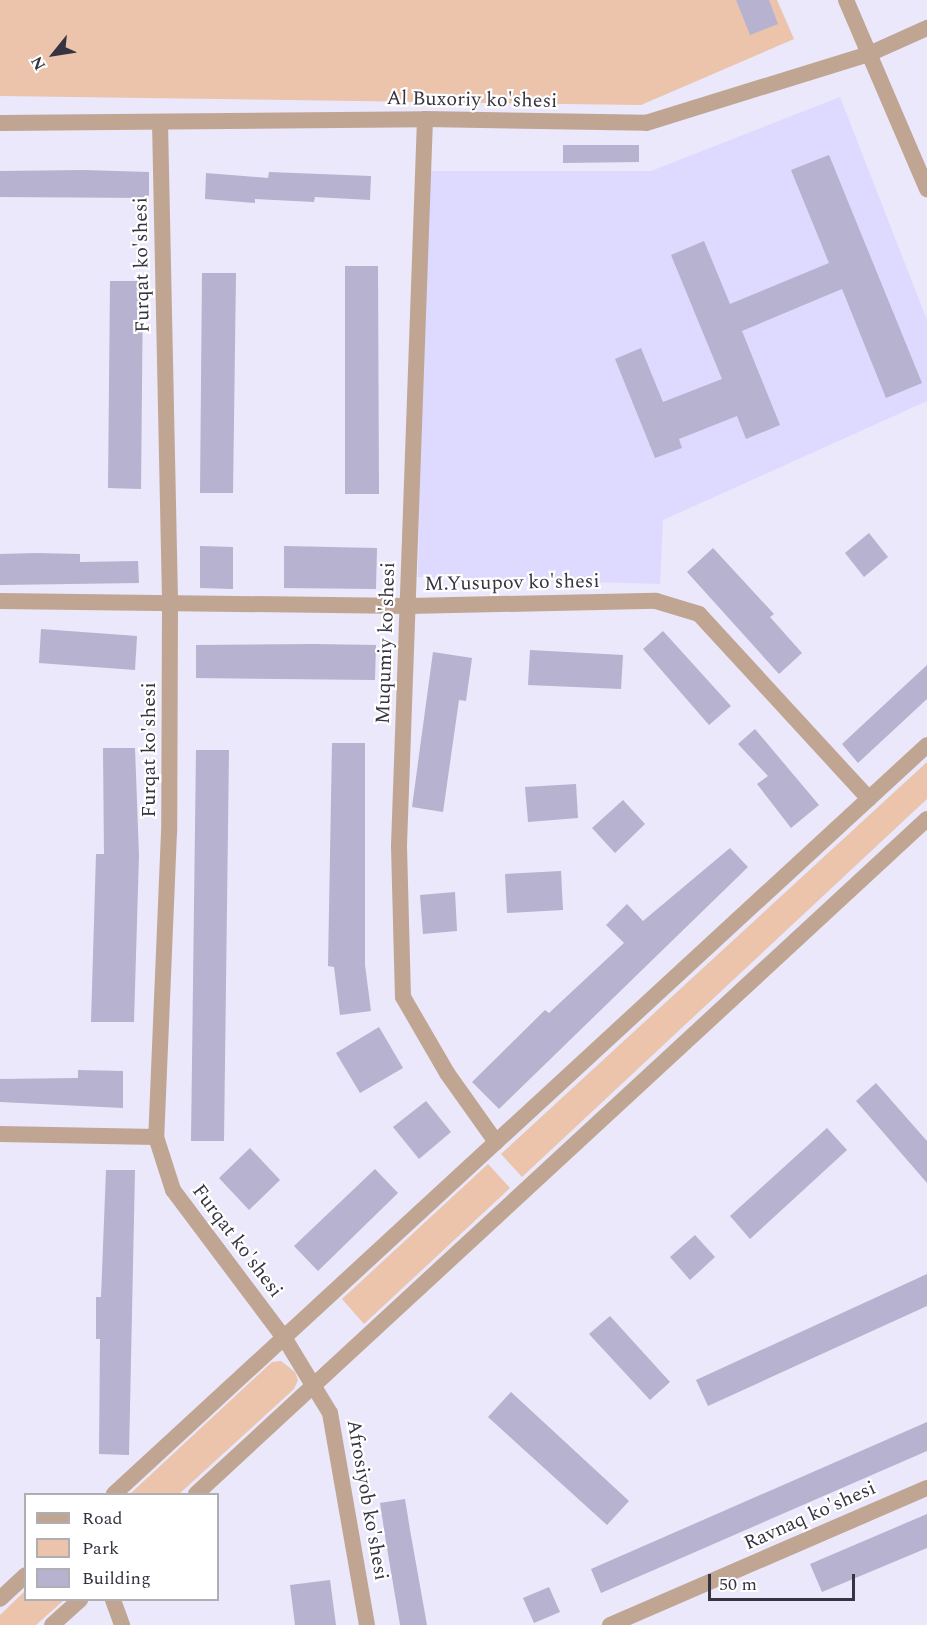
<!DOCTYPE html>
<html>
<head>
<meta charset="utf-8">
<style>
  body { margin:0 }
  #map { position:relative; width:927px; height:1625px; overflow:hidden; background:#eae8fa; font-family:Spectral,serif }
  div>[style] { position:absolute }
  .built>* { inset:0; background:#ded9ff }
  .green>* { inset:0; background:#ebc4ab }
  .building>* { inset:0; background:#b6b2cf }
  .minor>* { height:16px; margin:-8px; padding:0 8px; transform-origin:8px; border-radius:8px; background:#c0a593 }
  .tertiary>* { height:16px; margin:-8px; padding:0 8px; transform-origin:8px; border-radius:8px; background:#c0a593 }
  span { translate:-50% -50%; white-space:nowrap; text-align:center; line-height:1.15; -webkit-text-stroke:4.5px #fff; paint-order:stroke }
  .street-label { font-size:20px; color:#363440 }
  .legend { position:absolute; left:24px; top:1493px; width:195px; height:108px; box-sizing:border-box; background:#fff; border:2px solid #afaeb3; margin:0; padding:8px 10px; list-style:none; font-size:18px; color:#363440 }
  .legend li { display:flex; align-items:center; gap:12px; height:30px }
  .legend b { width:30px; border:2px solid #afaeb3 }
  .north { position:absolute; left:24px; top:24px; width:60px; height:60px; -webkit-text-stroke:4px #fff; paint-order:stroke; rotate:240deg; font-size:16px; font-weight:700; line-height:24px; text-align:center; color:#363440 }
  .north::after { content:''; display:block; margin:auto; width:21px; height:27px; background:#363440; clip-path:polygon(50% 0,100% 100%,50% 72%,0 100%) }
  .scale { position:absolute; left:708px; top:1574px; width:147px; height:27px; box-sizing:border-box; border:3px solid #363440; border-top:0; padding-left:8px; font-size:18px; line-height:21px; white-space:nowrap; color:#363440; -webkit-text-stroke:4px #fff; paint-order:stroke }
</style>
</head>
<body>
<div id="map">
  <div class="built">
    <div style="clip-path:polygon(840px 97px,927px 320px,927px 401px,663px 520px,660px 584px,418px 577px,424px 171px,651px 171px)"></div>
  </div>
  <div class="green">
    <div style="clip-path:polygon(0 0,777px 0,794px 39px,641px 105px,0 96px)"></div>
    <div style="clip-path:polygon(927px 762px,927px 799px,522px 1177px,501px 1154px)"></div>
    <div style="clip-path:polygon(488px 1164px,510px 1188px,364px 1324px,342px 1299px)"></div>
    <div style="clip-path:polygon(281px 1361px,295px 1372px,298px 1380px,294px 1389px,179px 1494px,130px 1494px,272px 1362px)"></div>
    <div style="clip-path:polygon(25px 1591px,26px 1600px,64px 1600px,36px 1625px,0 1625px,0 1615px)"></div>
  </div>
  <div class="building">
    <div style="clip-path:polygon(736px 0,769px 0,778px 24px,750px 35px)"></div>
    <div style="clip-path:polygon(563px 145px,639px 145px,639px 162px,563px 163px)"></div>
    <div style="clip-path:polygon(829px 155px,922px 383px,886px 398px,842px 289px,742px 331px,780px 425px,746px 439px,737px 416px,679px 439px,682px 448px,655px 458px,615px 359px,641px 348px,663px 402px,722px 379px,671px 255px,704px 241px,730px 304px,829px 263px,791px 170px)"></div>
    <div style="clip-path:polygon(84px 170px,149px 172px,149px 198px,0 197px,0 171px)"></div>
    <div style="clip-path:polygon(269px 172px,371px 176px,370px 200px,315px 197px,314px 202px,255px 199px,255px 203px,205px 199px,206px 173px,268px 178px)"></div>
    <div style="clip-path:polygon(345px 266px,378px 266px,379px 494px,345px 494px)"></div>
    <div style="clip-path:polygon(202px 273px,236px 273px,233px 493px,200px 493px)"></div>
    <div style="clip-path:polygon(110px 281px,143px 281px,141px 489px,108px 488px)"></div>
    <div style="clip-path:polygon(869px 533px,888px 557px,864px 577px,845px 553px)"></div>
    <div style="clip-path:polygon(200px 546px,233px 547px,233px 589px,200px 588px)"></div>
    <div style="clip-path:polygon(284px 546px,377px 548px,376px 589px,284px 588px)"></div>
    <div style="clip-path:polygon(713px 548px,774px 614px,770px 617px,802px 653px,779px 674px,687px 572px)"></div>
    <div style="clip-path:polygon(36px 553px,80px 554px,80px 562px,138px 561px,139px 583px,0 585px,0 554px)"></div>
    <div style="clip-path:polygon(41px 629px,137px 636px,135px 670px,39px 663px)"></div>
    <div style="clip-path:polygon(663px 631px,731px 706px,709px 725px,643px 649px)"></div>
    <div style="clip-path:polygon(314px 644px,376px 645px,375px 680px,196px 678px,196px 645px)"></div>
    <div style="clip-path:polygon(530px 650px,623px 655px,621px 689px,528px 685px)"></div>
    <div style="clip-path:polygon(433px 652px,472px 658px,466px 701px,459px 700px,443px 812px,412px 807px)"></div>
    <div style="clip-path:polygon(927px 665px,927px 699px,858px 763px,842px 744px)"></div>
    <div style="clip-path:polygon(755px 729px,819px 805px,791px 828px,757px 784px,768px 776px,738px 744px)"></div>
    <div style="clip-path:polygon(332px 743px,365px 743px,365px 965px,371px 1011px,340px 1015px,334px 967px,328px 966px)"></div>
    <div style="clip-path:polygon(103px 748px,135px 748px,139px 855px,134px 1022px,91px 1022px,96px 854px,104px 854px)"></div>
    <div style="clip-path:polygon(196px 750px,229px 750px,224px 1141px,191px 1141px)"></div>
    <div style="clip-path:polygon(576px 784px,578px 818px,528px 822px,525px 787px)"></div>
    <div style="clip-path:polygon(623px 800px,645px 824px,615px 853px,592px 828px)"></div>
    <div style="clip-path:polygon(730px 848px,748px 867px,499px 1109px,472px 1082px,545px 1010px,549px 1013px,624px 943px,606px 925px,627px 904px,643px 921px)"></div>
    <div style="clip-path:polygon(561px 871px,563px 910px,507px 913px,505px 874px)"></div>
    <div style="clip-path:polygon(455px 892px,457px 931px,423px 934px,420px 895px)"></div>
    <div style="clip-path:polygon(379px 1027px,403px 1068px,360px 1093px,336px 1053px)"></div>
    <div style="clip-path:polygon(78px 1070px,123px 1071px,123px 1108px,0 1102px,0 1079px,78px 1078px)"></div>
    <div style="clip-path:polygon(876px 1083px,927px 1141px,927px 1183px,856px 1101px)"></div>
    <div style="clip-path:polygon(426px 1101px,451px 1132px,419px 1159px,393px 1127px)"></div>
    <div style="clip-path:polygon(827px 1128px,847px 1150px,750px 1239px,730px 1216px)"></div>
    <div style="clip-path:polygon(250px 1148px,280px 1180px,249px 1210px,219px 1178px)"></div>
    <div style="clip-path:polygon(375px 1169px,398px 1193px,318px 1271px,294px 1246px)"></div>
    <div style="clip-path:polygon(106px 1170px,135px 1170px,129px 1455px,99px 1454px,100px 1339px,96px 1339px,96px 1297px,101px 1297px)"></div>
    <div style="clip-path:polygon(695px 1235px,715px 1257px,690px 1280px,670px 1257px)"></div>
    <div style="clip-path:polygon(927px 1274px,927px 1306px,708px 1406px,696px 1380px)"></div>
    <div style="clip-path:polygon(610px 1316px,670px 1382px,650px 1400px,589px 1334px)"></div>
    <div style="clip-path:polygon(511px 1392px,629px 1501px,607px 1525px,488px 1417px)"></div>
    <div style="clip-path:polygon(927px 1422px,927px 1451px,601px 1593px,591px 1569px)"></div>
    <div style="clip-path:polygon(405px 1499px,410px 1530px,427px 1625px,400px 1625px,386px 1542px,380px 1503px)"></div>
    <div style="clip-path:polygon(927px 1514px,927px 1548px,822px 1592px,810px 1564px)"></div>
    <div style="clip-path:polygon(330px 1580px,336px 1625px,295px 1625px,290px 1585px)"></div>
    <div style="clip-path:polygon(549px 1587px,560px 1612px,534px 1623px,523px 1598px)"></div>
  </div>
  <div class="minor">
    <div style="left:425px;top:119px;width:727px;rotate:92.05deg"></div>
    <div style="left:399px;top:846px;width:151px;rotate:88.5deg"></div>
    <div style="left:403px;top:997px;width:88px;rotate:59.9deg"></div>
    <div style="left:447px;top:1073px;width:85px;rotate:54.6deg"></div>
    <div style="left:160px;top:122px;width:480px;rotate:88.8deg"></div>
    <div style="left:170px;top:602px;width:230px;rotate:90.2deg"></div>
    <div style="left:169px;top:832px;width:305px;rotate:92.4deg"></div>
    <div style="left:156px;top:1137px;width:56px;rotate:72.2deg"></div>
    <div style="left:173px;top:1190px;width:186px;rotate:53.1deg"></div>
    <div style="left:285px;top:1339px;width:87px;rotate:58.7deg"></div>
    <div style="left:330px;top:1413px;width:215px;rotate:80.1deg"></div>
    <div style="left:0;top:123px;width:425px;rotate:-0.5deg"></div>
    <div style="left:425px;top:119px;width:221px;rotate:1deg"></div>
    <div style="left:646px;top:123px;width:233px;rotate:-17.2deg"></div>
    <div style="left:869px;top:54px;width:64px;rotate:-24.1deg"></div>
    <div style="left:0;top:601px;width:408px;rotate:0.7deg"></div>
    <div style="left:408px;top:606px;width:248px;rotate:-1.2deg"></div>
    <div style="left:656px;top:601px;width:45px;rotate:16.8deg"></div>
    <div style="left:699px;top:614px;width:251px;rotate:47.4deg"></div>
    <div style="left:0;top:1134px;width:156px;rotate:1.1deg"></div>
    <div style="left:113px;top:1600px;width:27px;rotate:70deg"></div>
    <div style="left:610px;top:1625px;width:345px;rotate:-23.4deg"></div>
  </div>
  <div class="tertiary">
    <div style="left:846px;top:0;width:206px;rotate:66.8deg"></div>
    <div style="left:114px;top:1494px;width:1105px;rotate:-42.65deg"></div>
    <div style="left:196px;top:1494px;width:995px;rotate:-42.72deg"></div>
    <div style="left:0;top:1599px;width:35px;rotate:-43deg"></div>
    <div style="left:52px;top:1625px;width:38px;rotate:-42deg"></div>
  </div>
  <div class="street-label">
    <span style="left:472px;top:100px;rotate:1deg">Al Buxoriy ko'shesi</span>
    <span style="left:142px;top:265px;rotate:-91deg">Furqat ko'shesi</span>
    <span style="left:512px;top:583px;rotate:-1deg">M.Yusupov ko'shesi</span>
    <span style="left:386px;top:643px;rotate:-88deg">Muqumiy ko'shesi</span>
    <span style="left:149px;top:750px;rotate:-90deg">Furqat ko'shesi</span>
    <span style="left:237px;top:1241px;rotate:53deg">Furqat ko'shesi</span>
    <span style="left:367px;top:1500px;rotate:80deg">Afrosiyob ko'shesi</span>
    <span style="left:810px;top:1516px;rotate:-24deg">Ravnaq ko'shesi</span>
  </div>
  <ul class="legend">
  <li><b style="height:8px;background:#c0a593"></b>Road</li>
  <li><b style="height:16px;background:#ebc4ab"></b>Park</li>
  <li><b style="height:16px;background:#b6b2cf"></b>Building</li>
  </ul>
  <div class="north">N</div>
  <div class="scale">50 m</div>
</div>
</body>
</html>
